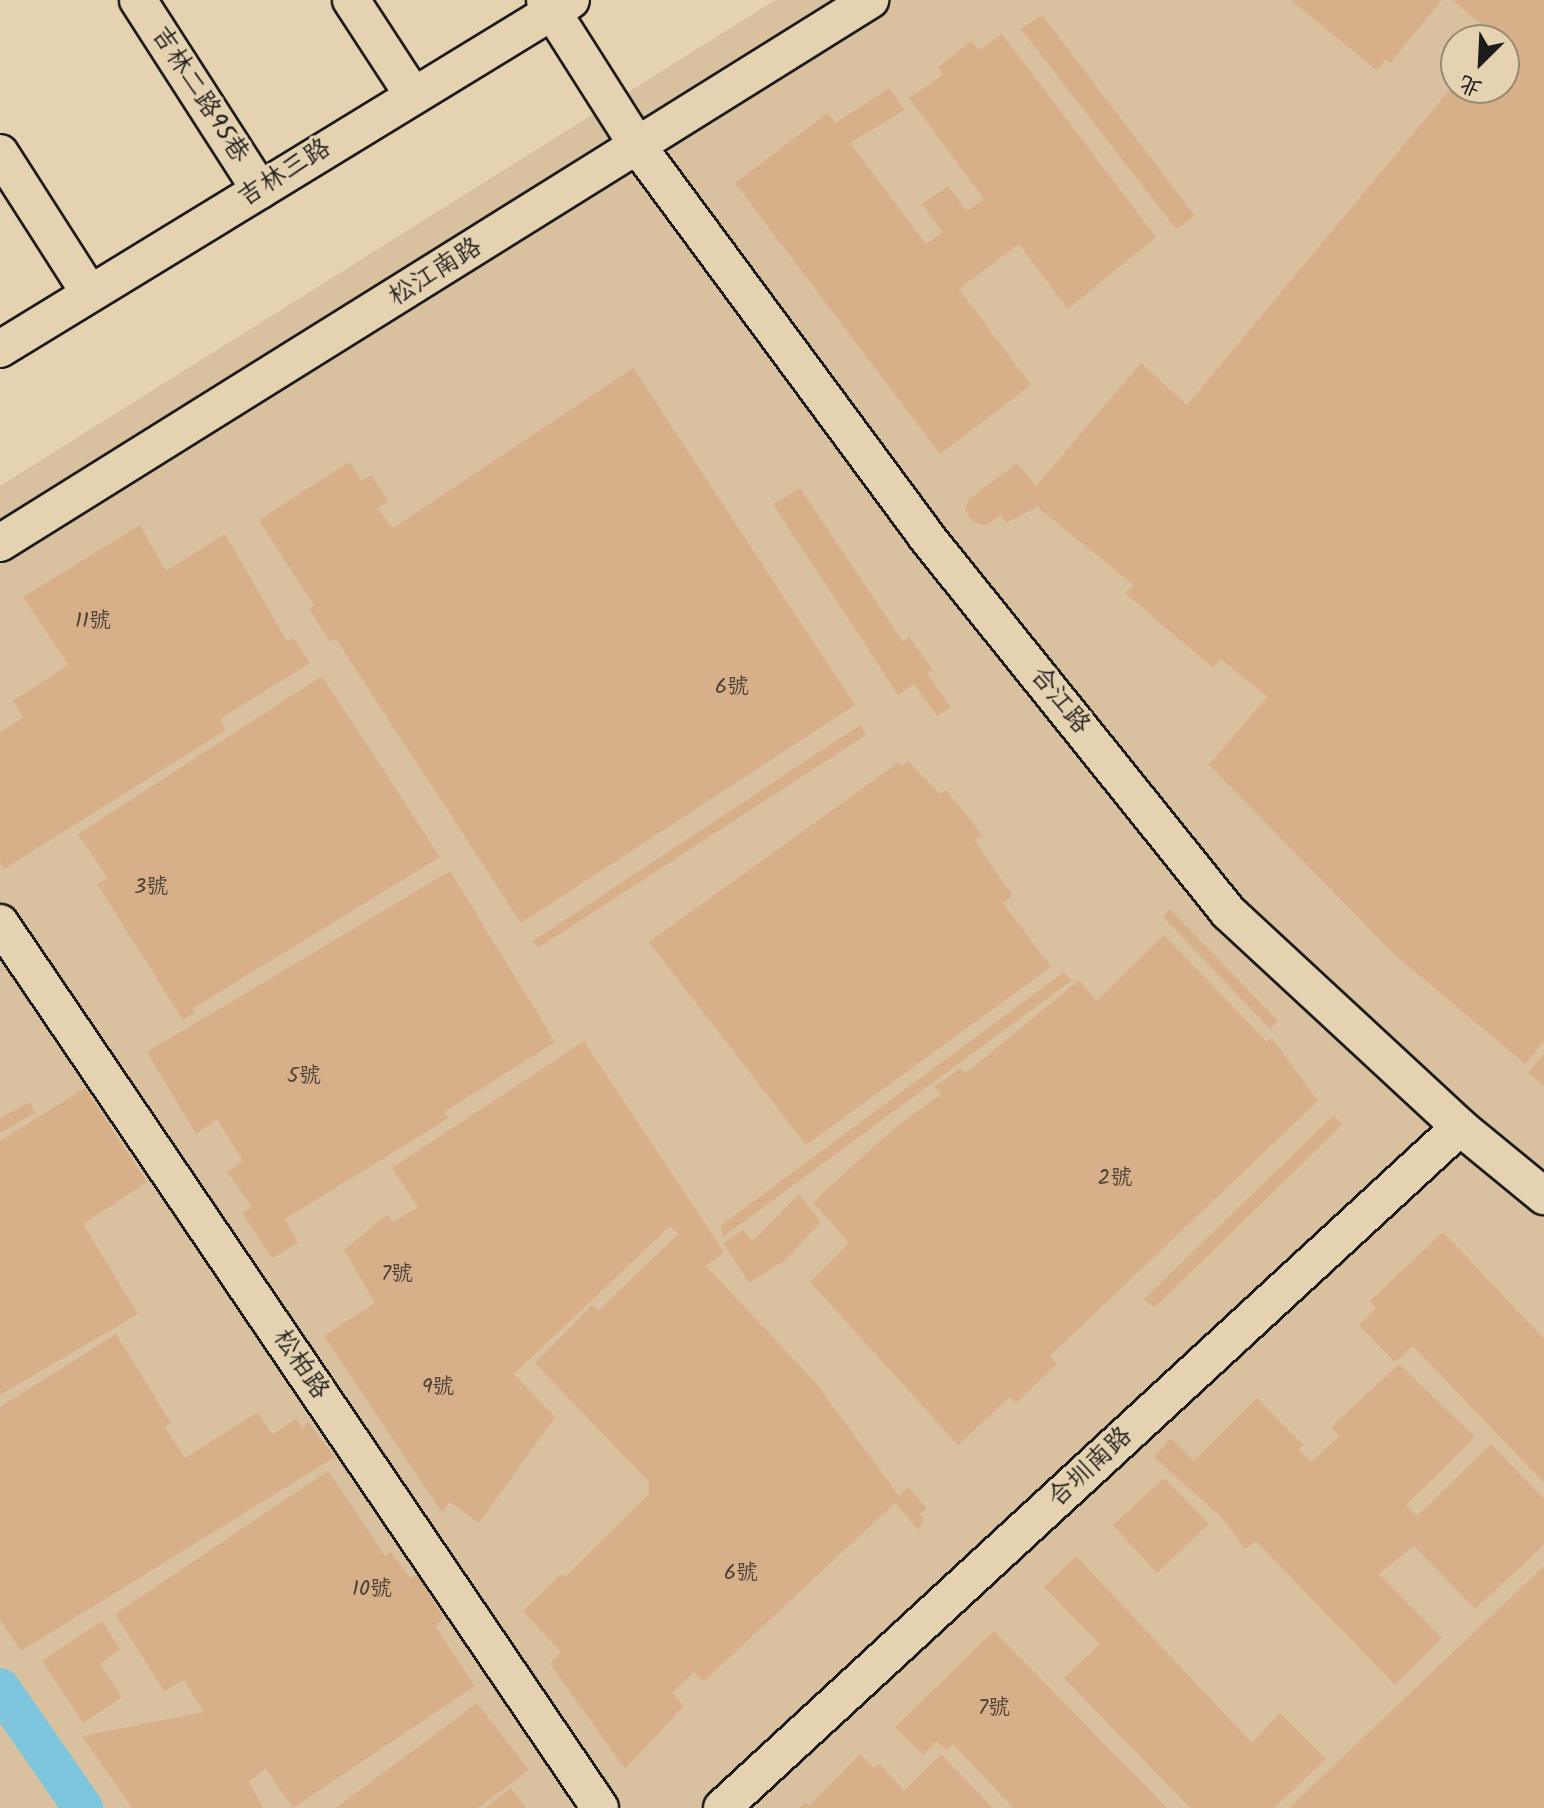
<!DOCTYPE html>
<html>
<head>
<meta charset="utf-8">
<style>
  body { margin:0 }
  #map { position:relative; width:1544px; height:1808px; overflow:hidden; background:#e5d2b0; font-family:Kalam,"LXGW WenKai TC",sans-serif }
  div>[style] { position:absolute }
  .built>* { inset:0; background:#d9c1a0 }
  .canal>* { height:40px; margin:-20px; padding:0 20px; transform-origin:20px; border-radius:20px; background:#7dc6dd }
  .building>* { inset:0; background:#d7b08a }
  .roads { filter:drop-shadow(2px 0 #1c1c1c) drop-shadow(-2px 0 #1c1c1c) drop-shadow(0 2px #1c1c1c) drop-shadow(0 -2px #1c1c1c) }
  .minor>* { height:36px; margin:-18px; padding:0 18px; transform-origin:18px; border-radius:18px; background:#e5d2b0 }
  span { translate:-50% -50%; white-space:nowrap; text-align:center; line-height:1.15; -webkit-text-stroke:6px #e5d2b0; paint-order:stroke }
  .number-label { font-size:22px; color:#4b4138 }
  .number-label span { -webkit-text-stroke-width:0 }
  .street-label { font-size:26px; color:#1c1c1c }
  .north { position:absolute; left:1440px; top:24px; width:80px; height:80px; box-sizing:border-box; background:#e5d2b0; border:2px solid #958975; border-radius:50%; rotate:204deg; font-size:22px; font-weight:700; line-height:32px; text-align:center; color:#1c1c1c }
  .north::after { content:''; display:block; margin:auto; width:28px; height:36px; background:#1c1c1c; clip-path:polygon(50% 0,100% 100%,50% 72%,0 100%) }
</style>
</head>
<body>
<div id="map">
  <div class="built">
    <div style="clip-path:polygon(evenodd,775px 0,1544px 0,1544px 1808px,0 1808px,0 486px,775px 0,1456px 40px,1504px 40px,1504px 88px,1456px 88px,1456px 40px)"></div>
  </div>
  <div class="canal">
    <div style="left:0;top:1688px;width:146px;rotate:55.3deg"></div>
  </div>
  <div class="building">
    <div style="clip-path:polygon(1291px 0,1442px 0,1390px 63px,1386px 59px,1377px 71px)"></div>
    <div style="clip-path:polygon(1452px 0,1544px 0,1544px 1041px,1525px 1064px,1395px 955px,1209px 765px,1267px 697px,1221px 659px,1213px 668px,1125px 593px,1134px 585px,1037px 507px,1006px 523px,1001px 515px,986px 525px,974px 523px,965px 511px,969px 499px,1017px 463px,1036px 486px,1141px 363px,1187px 405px,1456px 82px,1456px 88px,1504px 88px,1504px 40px,1491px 40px,1495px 35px)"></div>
    <div style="clip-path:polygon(1042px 15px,1195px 216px,1176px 229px,1021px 29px)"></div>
    <div style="clip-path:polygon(1002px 34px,1156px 237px,1068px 309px,1019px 244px,959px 289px,1031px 385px,940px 454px,735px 183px,828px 113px,836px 123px,889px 88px,905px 110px,850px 143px,926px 244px,942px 232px,922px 204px,948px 186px,967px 211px,984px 199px,909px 98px,943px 75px,938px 67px,972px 41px,979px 50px)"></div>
    <div style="clip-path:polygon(633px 368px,855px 705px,521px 923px,336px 639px,330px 642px,309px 609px,314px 606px,259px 520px,349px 462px,362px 481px,371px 475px,389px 502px,377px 508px,393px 528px)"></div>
    <div style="clip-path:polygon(800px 488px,903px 642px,909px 637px,933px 670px,927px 674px,951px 707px,937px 716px,914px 684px,898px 695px,773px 504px)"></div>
    <div style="clip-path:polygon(140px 525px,166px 571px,225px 534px,287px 641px,293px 638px,310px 663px,220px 719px,226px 730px,4px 869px,0 862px,0 732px,23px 718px,13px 701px,68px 665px,23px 597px)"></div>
    <div style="clip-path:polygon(322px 676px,440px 857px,192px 1009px,195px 1013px,183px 1020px,97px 884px,108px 878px,78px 834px)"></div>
    <div style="clip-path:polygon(860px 725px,866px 735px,538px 948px,533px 941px)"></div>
    <div style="clip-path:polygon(908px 761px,940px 794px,946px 790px,983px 836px,974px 840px,1013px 896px,1003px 903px,1051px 967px,806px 1145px,649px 942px,899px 762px,902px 766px)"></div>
    <div style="clip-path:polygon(450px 871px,555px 1042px,444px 1112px,449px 1118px,285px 1219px,298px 1243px,272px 1258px,242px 1213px,252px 1207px,227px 1172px,243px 1161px,217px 1119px,196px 1134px,147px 1052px)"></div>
    <div style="clip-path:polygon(1170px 909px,1278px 1021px,1270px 1029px,1163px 917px)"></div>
    <div style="clip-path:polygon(1164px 935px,1267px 1042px,1272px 1038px,1318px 1101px,1050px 1356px,1057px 1364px,1016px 1403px,1010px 1397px,958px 1445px,810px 1282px,849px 1243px,813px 1202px,893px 1129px,941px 1094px,934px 1087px,961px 1068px,965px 1074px,1079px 980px,1097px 1001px)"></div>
    <div style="clip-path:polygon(1064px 972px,1071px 981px,723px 1237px,720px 1226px)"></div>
    <div style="clip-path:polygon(584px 1041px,724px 1252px,706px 1266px,815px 1382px,899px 1496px,908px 1487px,927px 1509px,920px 1514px,924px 1519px,918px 1530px,895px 1503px,703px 1682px,694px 1672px,672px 1693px,684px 1706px,625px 1769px,550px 1664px,561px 1652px,523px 1611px,561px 1574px,565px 1577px,649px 1494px,649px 1482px,535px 1363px,592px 1305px,598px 1311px,678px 1234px,670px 1226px,514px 1374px,555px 1417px,479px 1523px,450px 1502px,442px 1512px,324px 1336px,375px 1303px,344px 1250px,388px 1214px,392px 1222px,418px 1207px,392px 1168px)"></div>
    <div style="clip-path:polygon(1544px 1054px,1544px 1086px,1528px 1073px)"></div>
    <div style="clip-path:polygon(85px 1088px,147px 1182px,83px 1224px,138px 1314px,0 1395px,0 1141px)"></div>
    <div style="clip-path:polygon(30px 1102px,35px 1113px,0 1133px,0 1118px)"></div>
    <div style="clip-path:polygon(1334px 1115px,1342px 1125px,1154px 1308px,1144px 1299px)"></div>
    <div style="clip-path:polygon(799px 1194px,821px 1222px,784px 1261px,749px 1283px,723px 1243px,743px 1230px,753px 1241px)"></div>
    <div style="clip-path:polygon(1443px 1232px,1544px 1339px,1544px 1483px,1413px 1346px,1395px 1362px,1359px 1325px,1376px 1309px,1370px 1301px)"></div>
    <div style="clip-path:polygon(116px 1334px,171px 1423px,165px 1427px,185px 1458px,258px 1412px,272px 1435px,296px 1419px,302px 1428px,308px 1422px,335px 1457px,21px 1651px,0 1620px,0 1407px)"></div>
    <div style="clip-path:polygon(1399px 1364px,1475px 1437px,1406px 1505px,1417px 1516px,1491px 1444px,1544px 1499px,1544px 1545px,1475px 1609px,1414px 1546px,1379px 1574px,1442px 1638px,1395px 1685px,1256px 1541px,1245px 1549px,1222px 1518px,1154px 1457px,1171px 1438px,1194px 1461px,1257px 1398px,1303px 1445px,1299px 1449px,1311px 1462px,1339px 1436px,1331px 1427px)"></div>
    <div style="clip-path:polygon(328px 1471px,385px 1556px,391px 1552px,410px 1578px,417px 1575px,444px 1618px,435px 1626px,475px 1686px,293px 1808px,266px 1769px,249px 1781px,263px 1808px,132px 1808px,82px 1736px,204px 1712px,184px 1680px,164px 1691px,115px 1614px)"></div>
    <div style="clip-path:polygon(1164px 1478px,1209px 1524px,1157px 1573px,1113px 1525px)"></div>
    <div style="clip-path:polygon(1076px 1556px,1252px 1743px,1280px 1713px,1326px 1759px,1274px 1808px,1190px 1808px,1064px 1678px,1100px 1644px,1044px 1587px)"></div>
    <div style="clip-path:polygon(1544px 1566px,1544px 1808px,1289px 1808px)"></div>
    <div style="clip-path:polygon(102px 1621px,120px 1649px,100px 1664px,122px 1697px,83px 1723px,42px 1661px)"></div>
    <div style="clip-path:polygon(994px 1631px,1167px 1808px,1013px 1808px,953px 1744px,947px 1751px,937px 1741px,923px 1755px,895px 1727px)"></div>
    <div style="clip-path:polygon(477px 1703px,529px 1770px,478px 1808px,336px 1808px)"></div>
    <div style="clip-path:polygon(860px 1754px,874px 1768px,880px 1764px,904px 1791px,941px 1754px,993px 1808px,799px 1808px,805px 1802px,809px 1806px)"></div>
    <div style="clip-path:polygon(511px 1788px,526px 1808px,485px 1808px)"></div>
  </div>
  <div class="roads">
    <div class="minor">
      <div style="left:138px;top:0;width:226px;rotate:57.3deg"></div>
      <div style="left:351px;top:0;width:113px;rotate:56.9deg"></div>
      <div style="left:545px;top:0;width:175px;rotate:57.6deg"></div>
      <div style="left:639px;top:148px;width:481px;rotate:53.5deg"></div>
      <div style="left:925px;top:535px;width:484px;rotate:51.2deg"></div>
      <div style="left:1228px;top:912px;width:316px;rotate:42.8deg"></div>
      <div style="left:1460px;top:1127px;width:109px;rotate:39.4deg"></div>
      <div style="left:0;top:153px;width:167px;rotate:57.4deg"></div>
      <div style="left:0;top:349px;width:669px;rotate:-31.43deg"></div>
      <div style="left:0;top:543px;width:1026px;rotate:-31.97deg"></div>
      <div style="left:0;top:923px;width:1069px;rotate:55.86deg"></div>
      <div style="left:722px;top:1808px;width:1004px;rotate:-42.7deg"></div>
    </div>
  </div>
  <div class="number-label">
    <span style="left:93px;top:622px">11號</span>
    <span style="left:732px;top:688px">6號</span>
    <span style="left:151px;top:888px">3號</span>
    <span style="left:304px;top:1077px">5號</span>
    <span style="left:1115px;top:1179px">2號</span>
    <span style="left:397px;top:1275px">7號</span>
    <span style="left:438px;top:1388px">9號</span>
    <span style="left:741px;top:1574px">6號</span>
    <span style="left:372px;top:1590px">10號</span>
    <span style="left:994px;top:1709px">7號</span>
  </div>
  <div class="street-label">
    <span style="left:199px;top:95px;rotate:57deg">吉林二路95巷</span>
    <span style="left:285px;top:174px;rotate:-32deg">吉林三路</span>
    <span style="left:436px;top:273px;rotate:-32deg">松江南路</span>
    <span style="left:1059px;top:701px;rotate:51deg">合江路</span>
    <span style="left:300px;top:1365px;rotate:56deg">松柏路</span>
    <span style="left:1091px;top:1468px;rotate:-43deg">合圳南路</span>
  </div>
  <div class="north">北</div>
</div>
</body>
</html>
